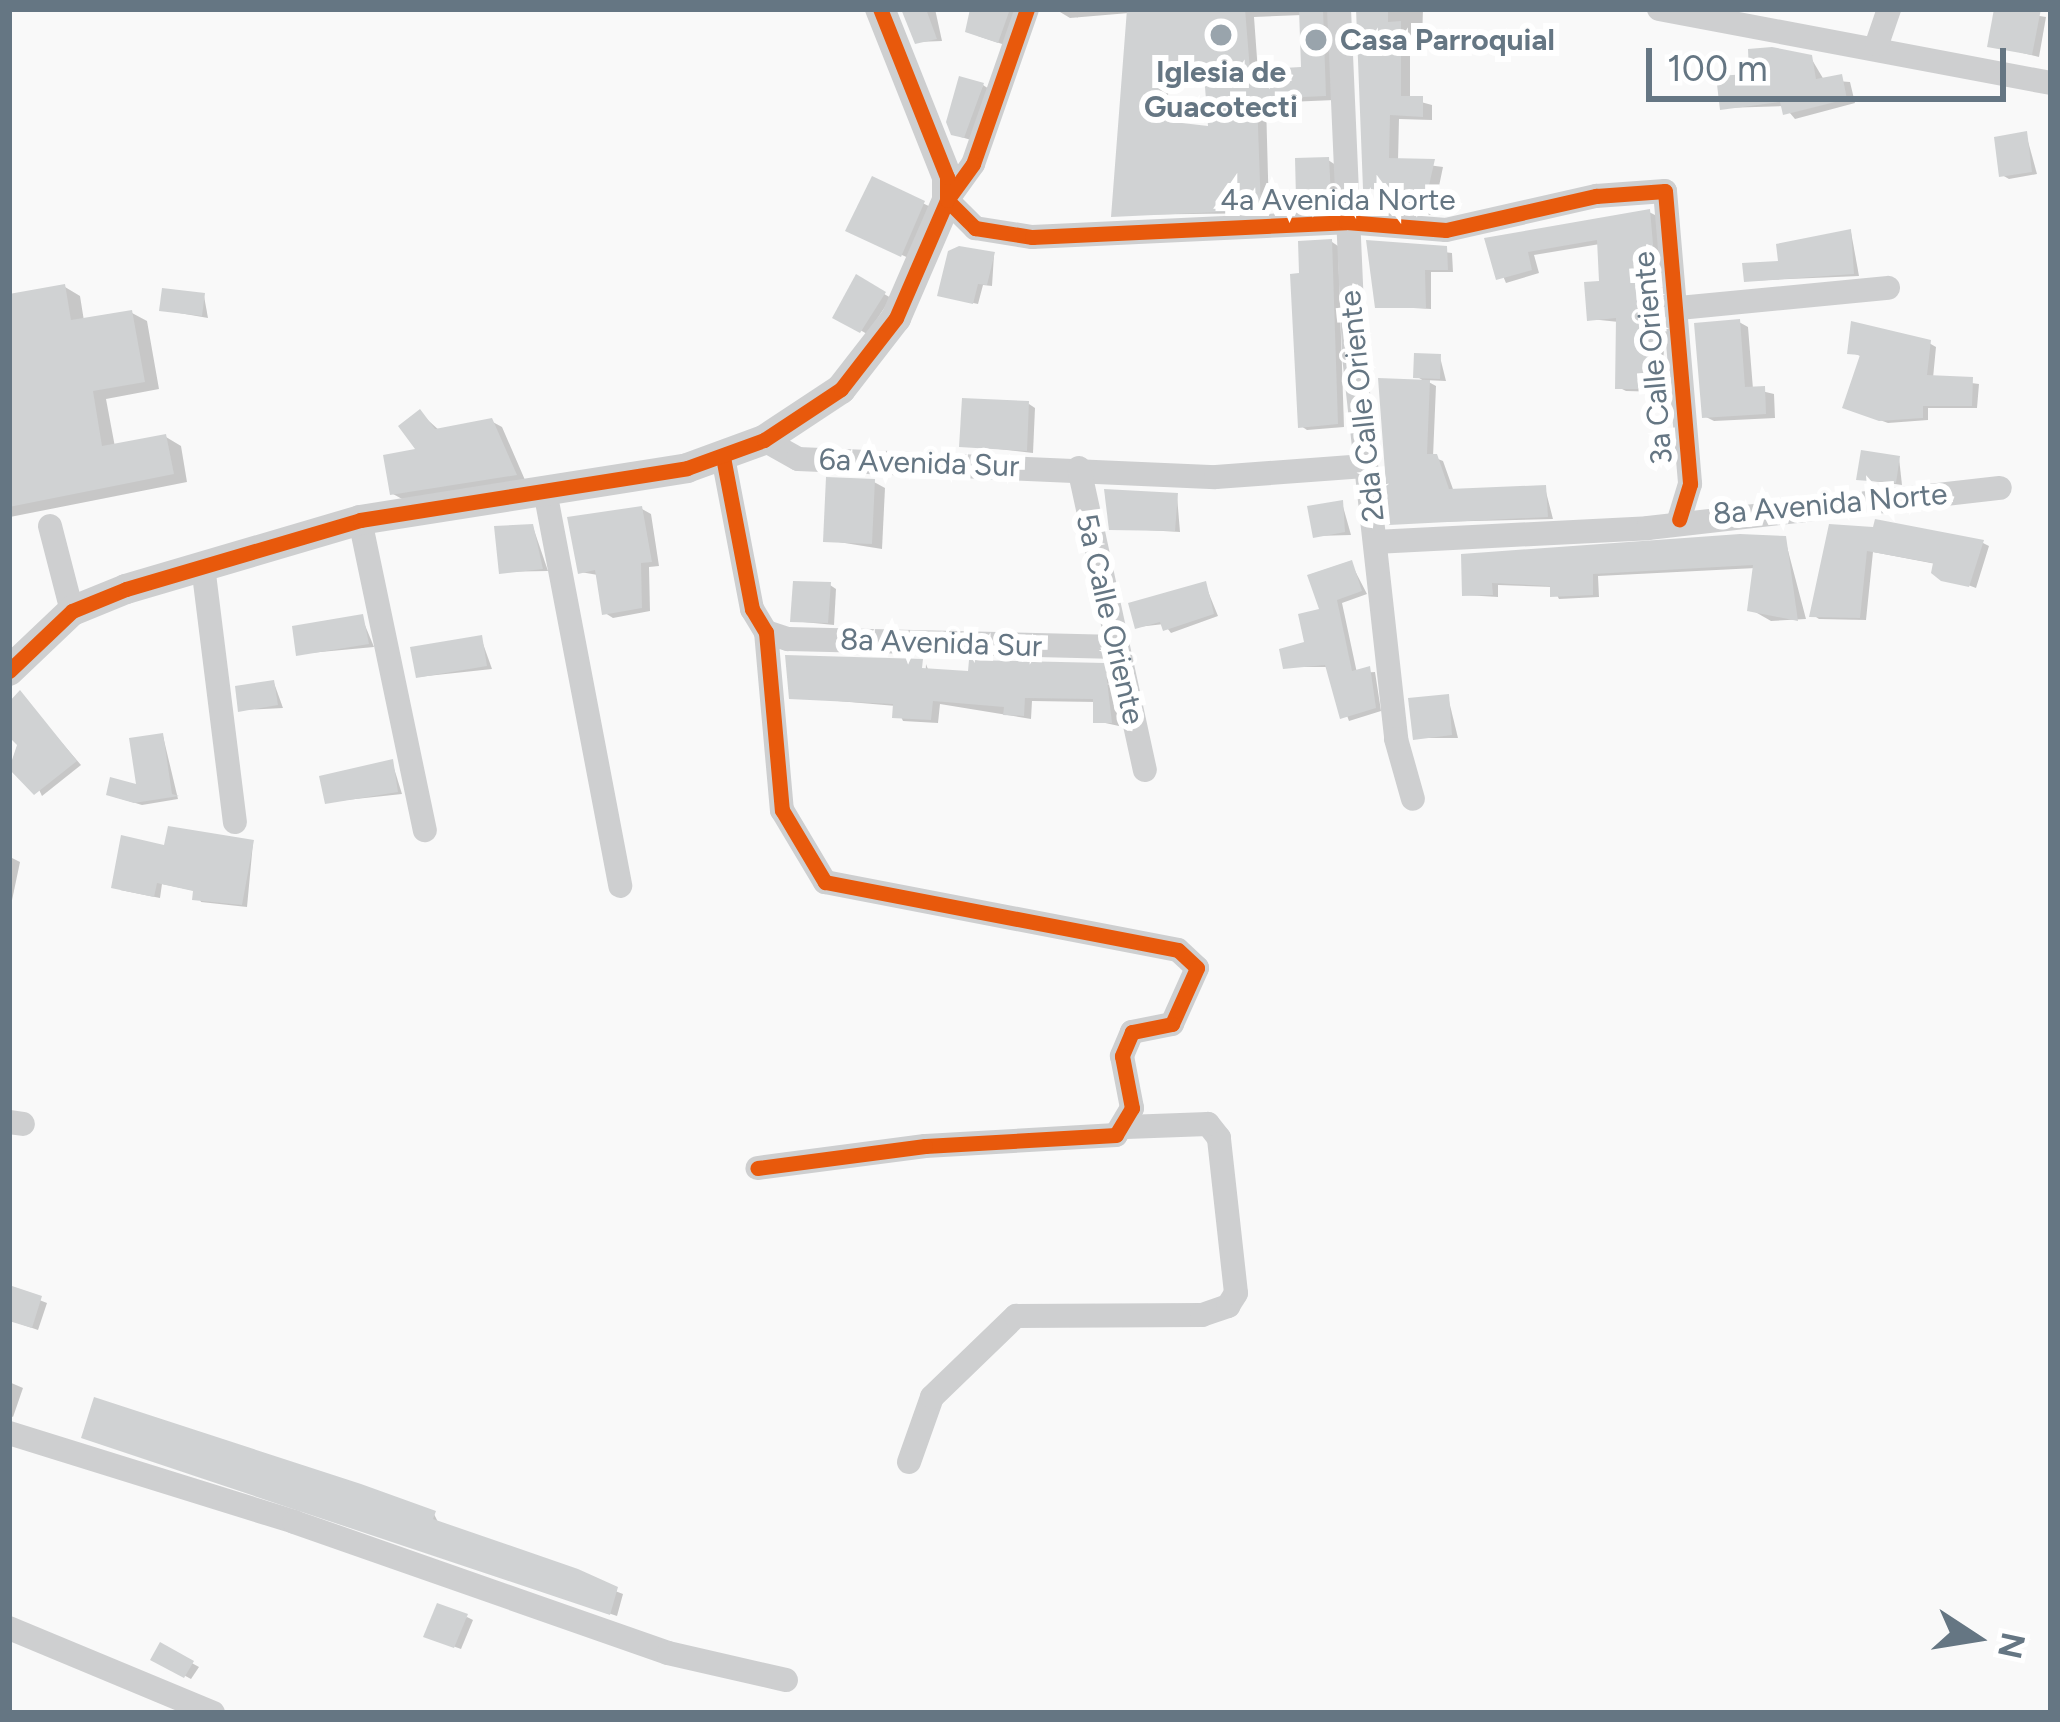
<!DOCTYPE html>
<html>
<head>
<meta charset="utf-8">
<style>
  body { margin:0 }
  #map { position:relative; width:2060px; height:1722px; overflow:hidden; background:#f9f9f9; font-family:Figtree,sans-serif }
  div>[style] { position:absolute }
  .shadow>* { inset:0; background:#0003 }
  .building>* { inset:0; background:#d0d2d3 }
  .minor>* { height:24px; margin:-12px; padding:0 12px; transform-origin:12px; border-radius:12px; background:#cecfd0 }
  .tertiary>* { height:30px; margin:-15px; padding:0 15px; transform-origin:15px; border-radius:15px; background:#cecfd0 }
  .cycleway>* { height:15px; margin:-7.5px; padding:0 7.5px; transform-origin:7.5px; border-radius:7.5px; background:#e8590c }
  .dots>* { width:33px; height:33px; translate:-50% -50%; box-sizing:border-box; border:6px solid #fff; border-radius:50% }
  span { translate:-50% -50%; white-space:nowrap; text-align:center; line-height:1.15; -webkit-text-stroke:12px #fff; paint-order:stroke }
  .poi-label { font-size:30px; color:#657683; font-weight:700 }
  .left { translate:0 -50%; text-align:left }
  .street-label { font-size:30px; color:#657683 }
  .frame { position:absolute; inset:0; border:12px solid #657683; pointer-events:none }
  .north { position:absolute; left:1916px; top:1578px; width:120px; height:120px; -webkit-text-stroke:9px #fff; paint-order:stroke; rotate:102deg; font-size:33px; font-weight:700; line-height:48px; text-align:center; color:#657683 }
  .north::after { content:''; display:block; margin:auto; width:42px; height:54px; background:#657683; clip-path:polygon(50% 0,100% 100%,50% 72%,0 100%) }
  .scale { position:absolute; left:1646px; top:48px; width:360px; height:54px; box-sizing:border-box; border:6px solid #657683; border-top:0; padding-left:15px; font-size:36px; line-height:42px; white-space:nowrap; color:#657683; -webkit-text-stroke:9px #fff; paint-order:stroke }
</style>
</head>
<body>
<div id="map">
  <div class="shadow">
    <div style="clip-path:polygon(904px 9px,935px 9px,942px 41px,917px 42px)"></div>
    <div style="clip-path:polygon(973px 9px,1021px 9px,1008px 46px,978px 36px)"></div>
    <div style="clip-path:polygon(evenodd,1055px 9px,1337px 9px,1335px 100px,1266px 103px,1269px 213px,1114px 215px,1129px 13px,1070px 18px,1055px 9px,1302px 15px,1304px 70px,1258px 72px,1254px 17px,1302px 15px,1055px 9px,1207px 65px,1211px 129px,1165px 124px,1171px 67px,1207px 65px)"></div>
    <div style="clip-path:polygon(1359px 9px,1423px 9px,1422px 41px,1410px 42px,1410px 99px,1432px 105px,1432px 120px,1399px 119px,1398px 161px,1443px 167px,1433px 215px,1402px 213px,1392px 207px,1396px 193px,1366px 188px)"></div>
    <div style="clip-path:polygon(1997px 9px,2046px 17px,2039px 57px,1990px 45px)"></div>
    <div style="clip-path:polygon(1811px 58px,1824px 80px,1850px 82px,1855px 103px,1795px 119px,1784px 106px,1723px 108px,1752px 77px)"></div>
    <div style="clip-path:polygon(983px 85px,989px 89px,971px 140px,961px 137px)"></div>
    <div style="clip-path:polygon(2026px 134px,2037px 174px,2009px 179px,2002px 175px)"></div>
    <div style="clip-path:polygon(1328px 160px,1339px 167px,1340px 201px,1299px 197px)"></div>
    <div style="clip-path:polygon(874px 180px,935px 209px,913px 260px,860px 236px)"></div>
    <div style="clip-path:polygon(1649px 212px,1657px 216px,1666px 320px,1661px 392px,1626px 391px,1618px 387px,1619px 322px,1590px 319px,1602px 284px,1600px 244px,1534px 255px,1539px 273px,1506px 283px,1488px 241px)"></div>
    <div style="clip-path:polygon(1851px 232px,1859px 276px,1747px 281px,1781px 263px)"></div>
    <div style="clip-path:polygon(1332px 242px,1338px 246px,1344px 427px,1307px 430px,1301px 426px)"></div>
    <div style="clip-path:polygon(1369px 243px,1452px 253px,1453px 272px,1431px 272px,1431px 309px,1378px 306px)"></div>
    <div style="clip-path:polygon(994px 255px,992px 286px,983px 285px,978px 304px,945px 297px)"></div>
    <div style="clip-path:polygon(857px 278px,891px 298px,867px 334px,836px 316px)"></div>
    <div style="clip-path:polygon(65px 287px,80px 296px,84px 321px,132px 313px,147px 321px,159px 389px,106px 399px,115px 447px,166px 437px,181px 446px,187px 482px,10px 517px,9px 297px)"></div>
    <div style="clip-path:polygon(204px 296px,208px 318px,162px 310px)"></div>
    <div style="clip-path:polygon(1739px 322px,1748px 327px,1753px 389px,1774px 394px,1775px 418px,1714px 421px,1704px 416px)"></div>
    <div style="clip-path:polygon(1929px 343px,1936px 347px,1933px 378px,1979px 384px,1977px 408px,1928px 408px,1928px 420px,1888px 423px,1852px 410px,1863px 357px,1850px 352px)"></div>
    <div style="clip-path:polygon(1440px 357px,1446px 381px,1425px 380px,1436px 386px,1433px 457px,1443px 461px,1454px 492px,1545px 488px,1553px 519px,1392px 523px,1427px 383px,1416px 376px)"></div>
    <div style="clip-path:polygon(1029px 404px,1035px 408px,1033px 453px,962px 445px)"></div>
    <div style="clip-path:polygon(420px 413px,440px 431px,491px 421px,502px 427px,525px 480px,404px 500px,393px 494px,420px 451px)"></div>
    <div style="clip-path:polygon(1899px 458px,1902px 485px,1859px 479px)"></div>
    <div style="clip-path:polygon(874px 482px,885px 488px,882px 549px,826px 540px)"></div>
    <div style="clip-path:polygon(1177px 496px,1180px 532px,1112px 528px)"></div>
    <div style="clip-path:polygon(1342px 503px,1351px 535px,1316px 536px)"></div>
    <div style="clip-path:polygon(642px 509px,651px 514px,659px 566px,649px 567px,650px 611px,613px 618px,605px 613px,598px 575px,580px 572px)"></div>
    <div style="clip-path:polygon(533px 527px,548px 571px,502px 572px)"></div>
    <div style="clip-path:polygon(1831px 527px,1983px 543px,1989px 546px,1976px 588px,1941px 575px,1936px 564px,1873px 552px,1866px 620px,1819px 619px,1813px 615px)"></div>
    <div style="clip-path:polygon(1785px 539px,1806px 619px,1771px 621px,1750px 609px,1756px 568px,1598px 576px,1599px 597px,1559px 599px,1553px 587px,1498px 585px,1498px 597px,1465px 595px,1464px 557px)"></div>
    <div style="clip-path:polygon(1351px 563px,1367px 594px,1342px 603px,1357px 673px,1375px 672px,1381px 711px,1349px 721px,1329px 667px,1286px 667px,1308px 645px)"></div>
    <div style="clip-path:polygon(1205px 584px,1218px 616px,1171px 633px,1164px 624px,1138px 627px)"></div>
    <div style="clip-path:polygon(830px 585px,836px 589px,834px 625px,793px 621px)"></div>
    <div style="clip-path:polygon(362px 618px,374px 647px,299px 654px)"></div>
    <div style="clip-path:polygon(481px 638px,492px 669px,418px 677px)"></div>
    <div style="clip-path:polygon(926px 664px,929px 672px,971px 674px,1104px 666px,1112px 671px,1119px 726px,1096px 721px,1096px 702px,1032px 701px,1031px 719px,940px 704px,938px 723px,903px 721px,896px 706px,791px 697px,925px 684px)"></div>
    <div style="clip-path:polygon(274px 683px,283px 708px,241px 710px)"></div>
    <div style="clip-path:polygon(20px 694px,81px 765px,42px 796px,9px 725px,9px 706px)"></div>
    <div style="clip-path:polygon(1448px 697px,1458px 738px,1416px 738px)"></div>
    <div style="clip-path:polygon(163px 736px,178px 799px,142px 805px,115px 797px,140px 789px)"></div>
    <div style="clip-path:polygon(393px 765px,402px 794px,328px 802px)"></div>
    <div style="clip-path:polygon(253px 843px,247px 907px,201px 902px,196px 891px,162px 884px,160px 898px,120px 890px,166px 849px)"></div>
    <div style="clip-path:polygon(10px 857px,20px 862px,11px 905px,9px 904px)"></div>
    <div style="clip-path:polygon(9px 1288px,47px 1303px,38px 1330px,9px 1320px)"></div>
    <div style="clip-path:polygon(9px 1382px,23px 1388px,13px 1417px,9px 1415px)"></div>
    <div style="clip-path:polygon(90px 1440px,434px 1514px,439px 1524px,623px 1594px,617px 1616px)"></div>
    <div style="clip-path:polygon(467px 1617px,473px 1620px,461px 1649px,433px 1639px)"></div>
    <div style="clip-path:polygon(161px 1646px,199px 1667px,191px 1679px,154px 1659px)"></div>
  </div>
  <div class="building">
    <div style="clip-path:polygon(901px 9px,926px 9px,937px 39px,915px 44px)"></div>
    <div style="clip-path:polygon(970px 9px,1010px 9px,998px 43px,965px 32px)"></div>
    <div style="clip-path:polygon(evenodd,1127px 9px,1245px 9px,1250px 70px,1301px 67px,1299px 9px,1323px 9px,1326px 96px,1257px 99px,1261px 210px,1111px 217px,1127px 9px,1203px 61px,1208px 126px,1156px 120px,1162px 63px,1203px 61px)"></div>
    <div style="clip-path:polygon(1356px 9px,1388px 9px,1388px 22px,1401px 21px,1401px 96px,1423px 96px,1423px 117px,1390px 115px,1389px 158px,1435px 159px,1423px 212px,1389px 209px,1393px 189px,1363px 189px)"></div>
    <div style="clip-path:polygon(1994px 9px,2041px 9px,2032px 55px,1987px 47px)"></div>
    <div style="clip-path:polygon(1772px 47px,1812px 55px,1816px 79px,1842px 74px,1847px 99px,1783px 115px,1780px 102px,1720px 110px,1716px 76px,1749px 74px,1748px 49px)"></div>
    <div style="clip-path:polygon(959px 76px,984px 83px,964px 138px,951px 135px,946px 122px)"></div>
    <div style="clip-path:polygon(2027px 131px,2032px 172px,1999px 177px,1994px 137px)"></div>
    <div style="clip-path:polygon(1329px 157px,1331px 196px,1296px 198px,1295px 158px)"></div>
    <div style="clip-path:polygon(872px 176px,925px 201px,901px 257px,845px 231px)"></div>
    <div style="clip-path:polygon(1650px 209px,1659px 314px,1654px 389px,1615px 389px,1616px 318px,1587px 321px,1584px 282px,1599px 281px,1597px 240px,1528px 252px,1532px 270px,1496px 280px,1484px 238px)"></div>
    <div style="clip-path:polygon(1851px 229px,1854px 274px,1744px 282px,1742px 263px,1778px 261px,1776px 244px)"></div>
    <div style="clip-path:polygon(1332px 239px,1338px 424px,1298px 428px,1290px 274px,1299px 273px,1298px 241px)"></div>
    <div style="clip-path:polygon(1366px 240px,1447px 246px,1448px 270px,1425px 270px,1426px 308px,1375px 308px)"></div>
    <div style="clip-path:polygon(959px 246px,995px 252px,987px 285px,978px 284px,973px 304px,937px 296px,948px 251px)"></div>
    <div style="clip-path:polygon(856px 274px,886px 292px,860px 333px,832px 318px)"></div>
    <div style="clip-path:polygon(65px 284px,71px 320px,132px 310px,145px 382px,93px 391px,102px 446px,166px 434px,174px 474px,9px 507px,9px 294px)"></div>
    <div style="clip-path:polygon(162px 288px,205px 293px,202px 316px,159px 311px)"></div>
    <div style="clip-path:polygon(1740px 319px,1745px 387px,1765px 386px,1766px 414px,1702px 418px,1694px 323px)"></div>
    <div style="clip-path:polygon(1851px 321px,1931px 340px,1927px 375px,1973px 377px,1972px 406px,1923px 406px,1923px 418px,1879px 421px,1842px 408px,1860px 355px,1847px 354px)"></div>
    <div style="clip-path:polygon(1414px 353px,1441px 354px,1440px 379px,1413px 378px)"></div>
    <div style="clip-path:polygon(1378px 378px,1430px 380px,1427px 454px,1437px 454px,1449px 489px,1546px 485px,1548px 517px,1389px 525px)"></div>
    <div style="clip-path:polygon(962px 398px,1029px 401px,1027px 451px,959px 447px)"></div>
    <div style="clip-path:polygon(420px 409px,435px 429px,492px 418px,517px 475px,390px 495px,383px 455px,415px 449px,398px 426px)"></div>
    <div style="clip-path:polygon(1861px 450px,1900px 456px,1896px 483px,1856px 480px)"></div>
    <div style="clip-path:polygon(826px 477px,875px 479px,872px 544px,823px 542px)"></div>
    <div style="clip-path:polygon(1104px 489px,1178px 493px,1175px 531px,1109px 530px)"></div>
    <div style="clip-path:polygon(1343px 500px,1345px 532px,1313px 538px,1307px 506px)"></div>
    <div style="clip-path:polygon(642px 506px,652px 562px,641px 563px,642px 608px,602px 615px,595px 570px,578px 574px,567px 517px)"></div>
    <div style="clip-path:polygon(1875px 519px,1984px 540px,1969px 587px,1941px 581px,1931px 573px,1933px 563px,1867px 551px,1860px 618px,1809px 617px,1829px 524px,1873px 527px)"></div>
    <div style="clip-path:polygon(533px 524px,543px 569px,499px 574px,494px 526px)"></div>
    <div style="clip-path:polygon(1740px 534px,1786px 536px,1798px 621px,1747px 611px,1753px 565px,1593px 574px,1593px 595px,1550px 597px,1550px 586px,1492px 583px,1493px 595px,1462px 596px,1461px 554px)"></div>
    <div style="clip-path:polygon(1352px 560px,1362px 591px,1337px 600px,1352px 671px,1370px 666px,1376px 708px,1340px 719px,1325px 665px,1283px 669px,1279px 649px,1304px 642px,1298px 614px,1319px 609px,1307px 575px)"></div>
    <div style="clip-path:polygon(793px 581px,831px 582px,828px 623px,790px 622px)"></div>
    <div style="clip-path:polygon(1206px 581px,1214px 614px,1163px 631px,1160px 622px,1135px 629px,1128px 603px)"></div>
    <div style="clip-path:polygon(363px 614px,369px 644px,296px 656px,292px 626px)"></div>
    <div style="clip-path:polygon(482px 635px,487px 666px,416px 678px,410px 647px)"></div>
    <div style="clip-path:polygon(785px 655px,923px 659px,922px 668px,968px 671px,969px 660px,1105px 663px,1112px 723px,1093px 723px,1093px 699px,1025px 698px,1024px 716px,1003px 715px,1004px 707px,933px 701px,931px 720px,892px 718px,893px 704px,789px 699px)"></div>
    <div style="clip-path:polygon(274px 680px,278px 705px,238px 712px,235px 686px)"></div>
    <div style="clip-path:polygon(20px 690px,77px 761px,34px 795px,9px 769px,17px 745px,9px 737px,9px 702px)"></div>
    <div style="clip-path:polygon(1449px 694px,1452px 735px,1413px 740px,1408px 698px)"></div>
    <div style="clip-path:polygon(163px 733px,172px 794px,179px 796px,134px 803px,106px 795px,110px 777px,136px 784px,129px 738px)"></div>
    <div style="clip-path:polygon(393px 759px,398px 792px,325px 804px,319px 776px)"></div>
    <div style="clip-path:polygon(168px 826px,254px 840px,242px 905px,192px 900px,193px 891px,157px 883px,154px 897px,111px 888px,121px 835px,164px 845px)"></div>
    <div style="clip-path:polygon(9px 1285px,42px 1296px,32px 1328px,9px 1321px)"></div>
    <div style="clip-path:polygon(94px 1397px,361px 1484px,436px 1511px,433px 1519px,578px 1569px,618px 1587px,610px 1615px,81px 1438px)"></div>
    <div style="clip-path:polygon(437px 1603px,468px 1614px,454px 1648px,423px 1637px)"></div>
    <div style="clip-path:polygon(160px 1642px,194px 1661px,184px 1678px,150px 1660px)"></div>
  </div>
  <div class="minor">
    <div style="left:1027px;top:9px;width:164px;rotate:109.2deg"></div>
    <div style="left:973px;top:164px;width:44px;rotate:125.8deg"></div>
    <div style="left:947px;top:200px;width:40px;rotate:45deg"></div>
    <div style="left:975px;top:228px;width:58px;rotate:9deg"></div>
    <div style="left:1032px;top:237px;width:314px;rotate:-2.7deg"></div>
    <div style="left:1346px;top:222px;width:100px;rotate:4.6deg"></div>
    <div style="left:1446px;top:230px;width:154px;rotate:-12.8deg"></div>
    <div style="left:1596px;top:196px;width:69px;rotate:-4.1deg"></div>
    <div style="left:1665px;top:191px;width:294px;rotate:85.1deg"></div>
    <div style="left:1690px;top:484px;width:37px;rotate:107deg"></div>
    <div style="left:1339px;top:9px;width:347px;rotate:87.5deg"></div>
    <div style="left:1354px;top:356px;width:385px;rotate:83.7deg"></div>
    <div style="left:1396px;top:739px;width:62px;rotate:74.2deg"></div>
    <div style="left:1659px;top:9px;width:399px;rotate:10.7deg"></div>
    <div style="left:1877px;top:44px;width:37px;rotate:-71deg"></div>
    <div style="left:1679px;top:308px;width:210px;rotate:-5.5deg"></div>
    <div style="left:764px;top:440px;width:39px;rotate:29deg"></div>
    <div style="left:798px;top:459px;width:418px;rotate:2.5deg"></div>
    <div style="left:1216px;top:477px;width:149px;rotate:-4.2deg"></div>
    <div style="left:723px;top:457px;width:155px;rotate:79.2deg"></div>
    <div style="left:752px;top:609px;width:27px;rotate:59deg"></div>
    <div style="left:766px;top:632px;width:179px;rotate:84.9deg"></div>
    <div style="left:782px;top:810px;width:84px;rotate:59.2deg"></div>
    <div style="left:825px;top:882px;width:359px;rotate:10.9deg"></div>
    <div style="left:1178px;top:950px;width:26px;rotate:43deg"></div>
    <div style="left:1197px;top:968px;width:61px;rotate:114.1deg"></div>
    <div style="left:1172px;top:1024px;width:41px;rotate:168.7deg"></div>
    <div style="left:1132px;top:1032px;width:26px;rotate:113deg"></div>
    <div style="left:1122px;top:1056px;width:53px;rotate:79.1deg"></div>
    <div style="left:1132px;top:1108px;width:31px;rotate:121deg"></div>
    <div style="left:1116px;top:1135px;width:191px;rotate:176.7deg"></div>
    <div style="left:925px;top:1146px;width:169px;rotate:172.5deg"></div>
    <div style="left:1079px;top:468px;width:309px;rotate:77.7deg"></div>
    <div style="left:545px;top:491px;width:402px;rotate:79.2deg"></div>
    <div style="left:360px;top:520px;width:317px;rotate:78.2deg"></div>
    <div style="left:50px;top:526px;width:88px;rotate:75.5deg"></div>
    <div style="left:1375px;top:542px;width:273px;rotate:-2.9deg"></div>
    <div style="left:1648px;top:528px;width:354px;rotate:-6.5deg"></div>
    <div style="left:203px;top:566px;width:258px;rotate:82.9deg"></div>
    <div style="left:766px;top:632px;width:23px;rotate:18deg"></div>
    <div style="left:788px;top:639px;width:330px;rotate:1.4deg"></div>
    <div style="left:9px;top:1122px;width:14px;rotate:8deg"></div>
    <div style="left:9px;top:1433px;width:299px;rotate:17.3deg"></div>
    <div style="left:294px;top:1522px;width:396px;rotate:19.3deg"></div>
    <div style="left:668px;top:1653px;width:121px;rotate:12.9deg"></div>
    <div style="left:909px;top:1462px;width:69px;rotate:-70.5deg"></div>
    <div style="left:932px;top:1397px;width:117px;rotate:-44deg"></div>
    <div style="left:1016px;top:1316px;width:186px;rotate:-0.3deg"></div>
    <div style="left:1202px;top:1315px;width:28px;rotate:-19deg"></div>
    <div style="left:1228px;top:1306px;width:15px;rotate:-58deg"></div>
    <div style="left:1236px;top:1293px;width:156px;rotate:-96.3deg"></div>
    <div style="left:1219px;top:1138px;width:18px;rotate:-128deg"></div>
    <div style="left:1208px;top:1124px;width:82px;rotate:177.9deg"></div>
    <div style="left:9px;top:1628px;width:221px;rotate:22.6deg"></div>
  </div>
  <div class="tertiary">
    <div style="left:9px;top:671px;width:87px;rotate:-43.6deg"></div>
    <div style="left:72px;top:611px;width:58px;rotate:-22.2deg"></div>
    <div style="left:126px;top:589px;width:244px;rotate:-16.4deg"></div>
    <div style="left:360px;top:520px;width:331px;rotate:-9deg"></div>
    <div style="left:687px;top:468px;width:82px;rotate:-20deg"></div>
    <div style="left:764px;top:440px;width:92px;rotate:-33.5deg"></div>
    <div style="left:841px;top:389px;width:90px;rotate:-52.2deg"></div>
    <div style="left:896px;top:318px;width:129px;rotate:-66.6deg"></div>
    <div style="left:947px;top:200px;width:23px;rotate:-90deg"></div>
    <div style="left:947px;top:177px;width:181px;rotate:-111.7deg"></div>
  </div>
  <div class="cycleway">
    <div style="left:1027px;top:9px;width:164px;rotate:109.2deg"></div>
    <div style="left:973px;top:164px;width:44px;rotate:125.8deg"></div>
    <div style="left:947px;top:200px;width:40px;rotate:45deg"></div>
    <div style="left:975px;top:228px;width:58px;rotate:9deg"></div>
    <div style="left:1032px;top:237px;width:314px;rotate:-2.7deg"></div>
    <div style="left:1346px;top:222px;width:100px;rotate:4.6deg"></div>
    <div style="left:1446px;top:230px;width:154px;rotate:-12.8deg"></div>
    <div style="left:1596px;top:196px;width:69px;rotate:-4.1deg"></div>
    <div style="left:1665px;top:191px;width:294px;rotate:85.1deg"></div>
    <div style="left:1690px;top:484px;width:37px;rotate:107deg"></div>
    <div style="left:723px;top:457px;width:155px;rotate:79.2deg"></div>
    <div style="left:752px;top:609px;width:27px;rotate:59deg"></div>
    <div style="left:766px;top:632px;width:179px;rotate:84.9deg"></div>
    <div style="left:782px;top:810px;width:84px;rotate:59.2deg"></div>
    <div style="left:825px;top:882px;width:359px;rotate:10.9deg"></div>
    <div style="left:1178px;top:950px;width:26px;rotate:43deg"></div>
    <div style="left:1197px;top:968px;width:61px;rotate:114.1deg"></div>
    <div style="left:1172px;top:1024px;width:41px;rotate:168.7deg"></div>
    <div style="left:1132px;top:1032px;width:26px;rotate:113deg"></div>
    <div style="left:1122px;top:1056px;width:53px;rotate:79.1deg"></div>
    <div style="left:1132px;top:1108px;width:31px;rotate:121deg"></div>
    <div style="left:1116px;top:1135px;width:191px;rotate:176.7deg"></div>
    <div style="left:925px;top:1146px;width:169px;rotate:172.5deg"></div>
    <div style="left:9px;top:671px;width:87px;rotate:-43.6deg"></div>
    <div style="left:72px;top:611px;width:58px;rotate:-22.2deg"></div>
    <div style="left:126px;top:589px;width:244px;rotate:-16.4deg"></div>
    <div style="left:360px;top:520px;width:331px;rotate:-9deg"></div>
    <div style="left:687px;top:468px;width:82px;rotate:-20deg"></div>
    <div style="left:764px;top:440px;width:92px;rotate:-33.5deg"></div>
    <div style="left:841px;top:389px;width:90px;rotate:-52.2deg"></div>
    <div style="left:896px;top:318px;width:129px;rotate:-66.6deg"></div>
    <div style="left:947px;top:200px;width:23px;rotate:-90deg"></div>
    <div style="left:947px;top:177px;width:181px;rotate:-111.7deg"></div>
  </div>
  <div class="dots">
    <div style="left:1221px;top:35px;background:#99a4ac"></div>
    <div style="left:1316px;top:40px;background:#99a4ac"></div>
  </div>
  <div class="poi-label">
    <span class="left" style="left:1340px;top:40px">Casa Parroquial</span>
    <span style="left:1221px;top:89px">Iglesia de<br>Guacotecti</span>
  </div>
  <div class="street-label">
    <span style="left:1338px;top:200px">4a Avenida Norte</span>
    <span style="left:1653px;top:358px;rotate:-95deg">3a Calle Oriente</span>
    <span style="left:1362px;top:406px;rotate:-96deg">2da Calle Oriente</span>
    <span style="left:919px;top:463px;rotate:2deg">6a Avenida Sur</span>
    <span style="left:1830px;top:504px;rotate:-5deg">8a Avenida Norte</span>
    <span style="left:1110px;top:619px;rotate:77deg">5a Calle Oriente</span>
    <span style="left:941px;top:643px;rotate:2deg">8a Avenida Sur</span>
  </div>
  <div class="frame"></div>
  <div class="north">N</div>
  <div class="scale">100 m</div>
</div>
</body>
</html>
